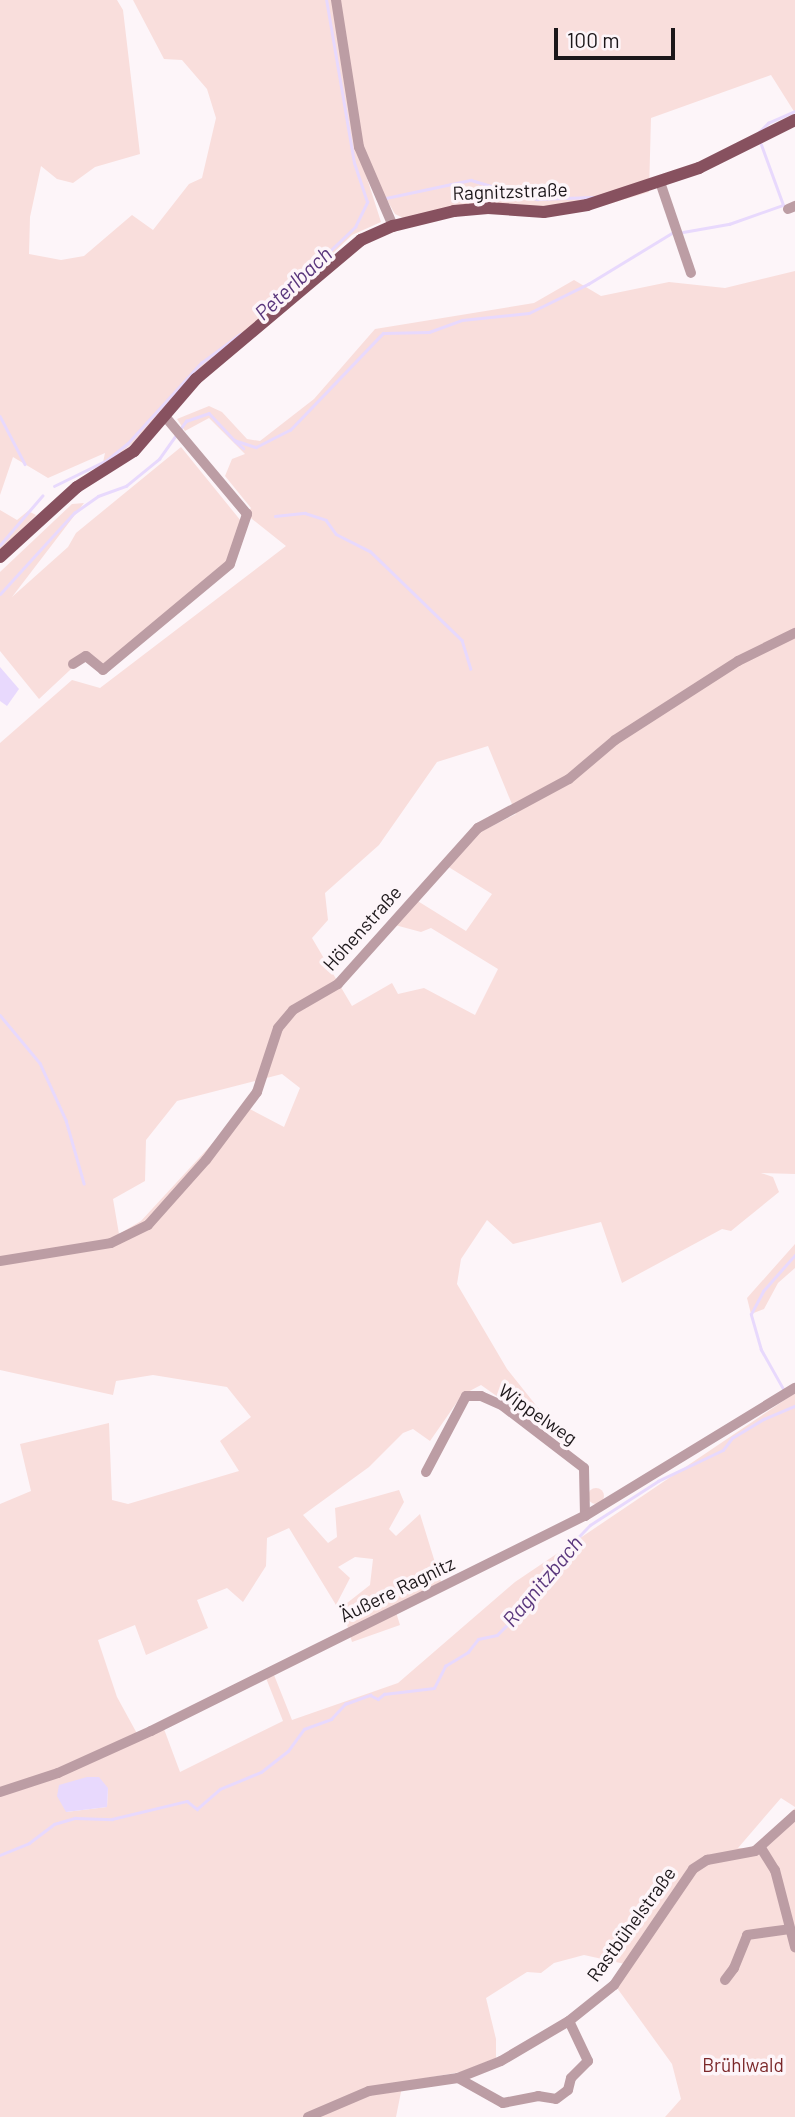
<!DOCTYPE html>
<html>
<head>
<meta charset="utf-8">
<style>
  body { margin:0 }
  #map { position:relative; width:795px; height:2117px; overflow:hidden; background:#fdf5f9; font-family:Barlow,sans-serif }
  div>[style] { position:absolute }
  .green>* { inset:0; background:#f9dedc }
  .round { border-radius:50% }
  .water>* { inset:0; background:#e8d9fd }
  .stream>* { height:2.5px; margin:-1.25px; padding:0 1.25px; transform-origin:1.25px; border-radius:1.25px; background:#e8d9fd }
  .minor>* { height:10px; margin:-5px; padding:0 5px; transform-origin:5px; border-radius:5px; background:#bc9da4 }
  .major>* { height:12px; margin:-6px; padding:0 6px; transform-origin:6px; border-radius:6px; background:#87515f }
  span { translate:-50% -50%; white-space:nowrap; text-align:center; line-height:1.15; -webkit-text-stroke:7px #fdf5f9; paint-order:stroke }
  .street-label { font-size:19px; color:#1c171a }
  .park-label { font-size:19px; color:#7b282a }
  .water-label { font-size:21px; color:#5a377d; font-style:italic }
  .scale { position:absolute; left:554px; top:28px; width:121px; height:32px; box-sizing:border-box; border:4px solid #1c171a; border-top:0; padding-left:9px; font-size:21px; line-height:24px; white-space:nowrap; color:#1c171a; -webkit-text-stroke:5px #fdf5f9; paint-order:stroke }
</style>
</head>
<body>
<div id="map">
  <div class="green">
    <div style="clip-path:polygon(0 0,117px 0,123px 10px,140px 154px,95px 167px,73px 183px,57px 179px,41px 166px,30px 217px,29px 254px,61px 260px,84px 256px,132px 215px,153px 230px,189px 184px,202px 178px,216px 118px,207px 89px,182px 60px,164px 59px,133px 0,795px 0,795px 113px,771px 75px,651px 118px,649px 192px,589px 210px,546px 208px,403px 218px,395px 214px,358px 150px,381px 222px,352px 235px,266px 317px,197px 372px,132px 444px,102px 467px,105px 453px,48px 478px,13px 457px,0 495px)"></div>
    <div style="clip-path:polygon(evenodd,795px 271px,795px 1174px,761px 1173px,773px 1177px,779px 1192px,742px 1222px,731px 1231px,722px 1229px,622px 1283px,601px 1222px,513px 1244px,487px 1220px,461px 1259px,457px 1284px,507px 1369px,570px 1448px,481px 1385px,462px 1395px,430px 1441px,413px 1429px,403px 1433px,369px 1467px,303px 1515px,328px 1543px,337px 1537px,335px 1508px,399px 1490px,404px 1502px,389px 1529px,396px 1536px,420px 1514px,442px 1585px,395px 1609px,400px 1625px,352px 1642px,342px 1607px,370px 1585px,373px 1559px,355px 1557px,338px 1567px,350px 1578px,336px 1605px,289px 1528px,267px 1538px,266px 1566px,243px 1602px,227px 1588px,197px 1600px,208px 1628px,146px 1655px,135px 1625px,98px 1640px,117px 1697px,140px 1739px,164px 1729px,180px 1772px,283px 1721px,266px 1678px,274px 1675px,292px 1720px,398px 1683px,515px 1582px,795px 1393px,795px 1807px,781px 1798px,738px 1848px,755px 1848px,795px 1808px,795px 2117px,665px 2117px,681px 2099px,672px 2064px,612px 1981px,625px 1964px,584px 1955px,554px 1963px,541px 1973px,527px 1972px,486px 1998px,496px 2039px,496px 2058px,461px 2072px,403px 2082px,396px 2117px,0 2117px,0 1504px,31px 1491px,20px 1444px,109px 1423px,112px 1500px,128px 1504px,239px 1471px,220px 1441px,251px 1417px,227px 1387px,153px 1375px,116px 1381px,113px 1395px,0 1370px,0 743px,72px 680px,100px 688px,286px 546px,252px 519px,247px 513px,251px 508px,225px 476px,232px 459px,245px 454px,209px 418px,185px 431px,177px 419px,209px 406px,222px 412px,247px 439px,260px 441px,314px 399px,375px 329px,534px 303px,574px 280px,601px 296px,669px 282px,725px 288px,795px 271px,488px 746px,516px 814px,480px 832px,447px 866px,492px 894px,466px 931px,416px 900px,395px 925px,421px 932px,431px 928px,498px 969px,475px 1015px,424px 988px,398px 994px,392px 983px,352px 1006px,312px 938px,328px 920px,325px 893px,379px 845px,437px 762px,488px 746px,795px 271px,282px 1074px,300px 1088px,284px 1127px,246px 1107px,141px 1221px,119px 1234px,113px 1199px,145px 1181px,146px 1140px,177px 1101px,282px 1074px,795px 271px,108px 1788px,107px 1807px,66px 1812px,108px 1788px)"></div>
    <div style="clip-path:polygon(181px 447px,241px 521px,232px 557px,103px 670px,85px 656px,39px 699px,0 651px,0 572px,72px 504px,84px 503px,12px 597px,68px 547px,76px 533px)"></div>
    <div style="clip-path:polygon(0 510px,17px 520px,28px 511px,36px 515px,0 553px)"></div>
    <div style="clip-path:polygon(795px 1244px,795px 1268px,778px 1283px,764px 1309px,751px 1314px,747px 1298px)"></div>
    <div class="round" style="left:588px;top:1488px;width:16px;height:16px"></div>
  </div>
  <div class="water">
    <div style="clip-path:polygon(0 667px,19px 689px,7px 706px,0 701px)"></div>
    <div style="clip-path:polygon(87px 1777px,99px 1777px,108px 1788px,107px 1807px,66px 1812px,57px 1796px,59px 1785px)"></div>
  </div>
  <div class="stream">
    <div style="left:759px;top:132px;width:13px;rotate:-45deg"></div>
    <div style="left:768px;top:123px;width:30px;rotate:-24deg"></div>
    <div style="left:386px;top:198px;width:87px;rotate:-12deg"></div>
    <div style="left:471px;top:180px;width:69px;rotate:16.1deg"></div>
    <div style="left:537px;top:199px;width:56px;rotate:-2deg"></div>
    <div style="left:683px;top:232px;width:47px;rotate:-9.9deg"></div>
    <div style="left:729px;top:224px;width:57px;rotate:-19.4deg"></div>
    <div style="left:783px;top:205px;width:64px;rotate:-110.1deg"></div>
    <div style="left:264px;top:314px;width:126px;rotate:-43.7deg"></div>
    <div style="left:355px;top:227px;width:28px;rotate:-64deg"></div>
    <div style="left:367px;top:202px;width:41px;rotate:-108.4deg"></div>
    <div style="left:354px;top:163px;width:165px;rotate:-99.7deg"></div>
    <div style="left:0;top:416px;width:54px;rotate:62.5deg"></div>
    <div style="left:235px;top:441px;width:11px;rotate:41deg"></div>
    <div style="left:54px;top:486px;width:59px;rotate:-26.1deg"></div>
    <div style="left:107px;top:460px;width:26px;rotate:-39deg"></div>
    <div style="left:127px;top:444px;width:110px;rotate:-47.6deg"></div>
    <div style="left:201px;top:363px;width:49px;rotate:-36.6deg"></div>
    <div style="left:275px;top:516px;width:30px;rotate:-6deg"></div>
    <div style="left:305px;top:513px;width:22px;rotate:18deg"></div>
    <div style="left:326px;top:520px;width:17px;rotate:54deg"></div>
    <div style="left:336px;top:534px;width:38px;rotate:27deg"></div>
    <div style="left:370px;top:551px;width:128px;rotate:44.1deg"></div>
    <div style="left:462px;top:640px;width:30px;rotate:73deg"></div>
    <div style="left:0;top:545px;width:65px;rotate:-49.4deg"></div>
    <div style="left:0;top:594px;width:110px;rotate:-47.6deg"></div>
    <div style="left:74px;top:513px;width:29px;rotate:-35deg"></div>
    <div style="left:98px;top:496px;width:30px;rotate:-20deg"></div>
    <div style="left:126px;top:486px;width:43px;rotate:-39.3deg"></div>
    <div style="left:159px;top:459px;width:47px;rotate:-54.6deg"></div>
    <div style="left:186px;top:421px;width:24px;rotate:-19deg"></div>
    <div style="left:209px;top:413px;width:37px;rotate:47deg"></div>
    <div style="left:234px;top:440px;width:23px;rotate:18deg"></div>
    <div style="left:256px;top:447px;width:38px;rotate:-27deg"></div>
    <div style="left:290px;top:430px;width:134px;rotate:-46.2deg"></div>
    <div style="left:383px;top:333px;width:46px;rotate:-1.2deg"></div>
    <div style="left:429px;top:332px;width:35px;rotate:-20deg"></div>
    <div style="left:462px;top:320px;width:67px;rotate:-6deg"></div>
    <div style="left:529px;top:313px;width:66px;rotate:-26.2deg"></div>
    <div style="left:588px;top:284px;width:98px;rotate:-31.3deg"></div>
    <div style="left:0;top:1015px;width:62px;rotate:50.2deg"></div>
    <div style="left:40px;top:1063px;width:63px;rotate:65.5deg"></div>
    <div style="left:66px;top:1120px;width:66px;rotate:74.1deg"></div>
    <div style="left:783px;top:1389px;width:45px;rotate:-119.4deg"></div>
    <div style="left:761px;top:1350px;width:37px;rotate:-106deg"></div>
    <div style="left:751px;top:1314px;width:26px;rotate:-62deg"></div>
    <div style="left:763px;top:1291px;width:48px;rotate:-48.4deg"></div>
    <div style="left:0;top:1855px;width:31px;rotate:-22deg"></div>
    <div style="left:29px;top:1843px;width:31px;rotate:-37deg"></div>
    <div style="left:54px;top:1824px;width:22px;rotate:-16deg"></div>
    <div style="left:75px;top:1818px;width:37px;rotate:2deg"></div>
    <div style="left:112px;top:1819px;width:77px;rotate:-13.5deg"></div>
    <div style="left:187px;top:1801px;width:13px;rotate:39deg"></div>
    <div style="left:197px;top:1809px;width:30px;rotate:-41deg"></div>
    <div style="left:220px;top:1789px;width:44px;rotate:-22.5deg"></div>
    <div style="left:261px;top:1772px;width:34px;rotate:-38deg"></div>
    <div style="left:288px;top:1751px;width:27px;rotate:-54deg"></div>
    <div style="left:304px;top:1729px;width:29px;rotate:-20deg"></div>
    <div style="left:331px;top:1719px;width:21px;rotate:-47deg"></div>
    <div style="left:345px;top:1704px;width:27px;rotate:-20deg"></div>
    <div style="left:370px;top:1695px;width:9px;rotate:27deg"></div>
    <div style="left:378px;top:1699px;width:8px;rotate:-40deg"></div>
    <div style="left:384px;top:1694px;width:50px;rotate:-6.8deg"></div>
    <div style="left:434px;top:1688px;width:25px;rotate:-63deg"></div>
    <div style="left:445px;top:1666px;width:27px;rotate:-31deg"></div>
    <div style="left:468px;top:1652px;width:16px;rotate:-52deg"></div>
    <div style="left:478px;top:1639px;width:19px;rotate:-12deg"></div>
    <div style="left:497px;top:1635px;width:34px;rotate:-45deg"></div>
    <div style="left:521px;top:1611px;width:70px;rotate:-54.3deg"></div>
    <div style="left:562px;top:1554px;width:40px;rotate:-46deg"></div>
    <div style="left:590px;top:1525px;width:81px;rotate:-32.9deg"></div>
    <div style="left:658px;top:1481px;width:72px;rotate:-25.5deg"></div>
    <div style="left:723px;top:1450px;width:15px;rotate:-53deg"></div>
    <div style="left:732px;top:1438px;width:37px;rotate:-31deg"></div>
    <div style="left:764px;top:1419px;width:34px;rotate:-23deg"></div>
  </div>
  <div class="minor">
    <div style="left:336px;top:0;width:149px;rotate:81.1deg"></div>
    <div style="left:359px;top:147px;width:86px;rotate:66.7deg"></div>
    <div style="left:660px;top:182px;width:96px;rotate:71.2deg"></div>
    <div style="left:788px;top:209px;width:8px;rotate:-23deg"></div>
    <div style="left:73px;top:664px;width:15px;rotate:-32deg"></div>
    <div style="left:86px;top:656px;width:22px;rotate:39deg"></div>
    <div style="left:103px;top:670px;width:165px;rotate:-39.8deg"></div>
    <div style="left:230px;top:564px;width:53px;rotate:-71.2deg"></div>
    <div style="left:247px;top:514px;width:129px;rotate:-130deg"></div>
    <div style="left:0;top:1261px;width:112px;rotate:-9.2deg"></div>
    <div style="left:111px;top:1243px;width:41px;rotate:-25.9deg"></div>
    <div style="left:148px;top:1225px;width:87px;rotate:-48.3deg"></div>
    <div style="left:206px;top:1160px;width:85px;rotate:-53.1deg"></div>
    <div style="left:257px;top:1092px;width:67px;rotate:-71.8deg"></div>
    <div style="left:278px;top:1028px;width:23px;rotate:-50deg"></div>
    <div style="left:293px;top:1010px;width:52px;rotate:-30deg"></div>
    <div style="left:338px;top:984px;width:210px;rotate:-48.1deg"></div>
    <div style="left:478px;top:828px;width:103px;rotate:-28.3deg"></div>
    <div style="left:569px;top:779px;width:60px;rotate:-40.3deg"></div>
    <div style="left:615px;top:740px;width:146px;rotate:-32.7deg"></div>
    <div style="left:738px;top:661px;width:64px;rotate:-26.2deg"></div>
    <div style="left:426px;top:1472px;width:86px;rotate:-62.2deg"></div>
    <div style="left:466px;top:1396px;width:15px"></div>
    <div style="left:481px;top:1396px;width:24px;rotate:24deg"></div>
    <div style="left:503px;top:1406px;width:102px;rotate:37.4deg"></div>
    <div style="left:584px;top:1468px;width:48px;rotate:88.8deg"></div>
    <div style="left:0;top:1792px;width:61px;rotate:-18.1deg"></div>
    <div style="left:58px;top:1773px;width:102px;rotate:-24.3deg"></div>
    <div style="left:151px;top:1731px;width:484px;rotate:-26.4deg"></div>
    <div style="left:585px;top:1516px;width:246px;rotate:-31.4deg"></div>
    <div style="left:761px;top:1848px;width:26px;rotate:58deg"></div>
    <div style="left:775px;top:1870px;width:80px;rotate:75.4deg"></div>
    <div style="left:725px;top:1980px;width:15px;rotate:-53deg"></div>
    <div style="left:734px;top:1968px;width:35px;rotate:-68deg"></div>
    <div style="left:747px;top:1935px;width:43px;rotate:-7.9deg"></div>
    <div style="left:458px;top:2078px;width:51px;rotate:29.1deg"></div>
    <div style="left:503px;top:2103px;width:36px;rotate:-11deg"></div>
    <div style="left:538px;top:2096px;width:18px;rotate:9deg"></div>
    <div style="left:556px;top:2099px;width:15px;rotate:-37deg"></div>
    <div style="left:568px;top:2090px;width:12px;rotate:-76deg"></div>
    <div style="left:571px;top:2078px;width:24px;rotate:-45deg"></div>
    <div style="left:588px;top:2061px;width:44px;rotate:-115.4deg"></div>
    <div style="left:308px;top:2117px;width:66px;rotate:-23.1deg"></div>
    <div style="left:369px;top:2091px;width:90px;rotate:-8.3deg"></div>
    <div style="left:458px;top:2078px;width:46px;rotate:-21.6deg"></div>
    <div style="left:501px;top:2061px;width:79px;rotate:-30.5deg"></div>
    <div style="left:569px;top:2021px;width:58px;rotate:-38.7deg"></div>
    <div style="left:614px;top:1985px;width:140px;rotate:-55.7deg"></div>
    <div style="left:693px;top:1869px;width:17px;rotate:-33deg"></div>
    <div style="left:707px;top:1860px;width:49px;rotate:-10.6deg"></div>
    <div style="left:755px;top:1851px;width:54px;rotate:-42deg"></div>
  </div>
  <div class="major">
    <div style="left:0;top:557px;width:104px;rotate:-42.3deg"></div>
    <div style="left:77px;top:487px;width:67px;rotate:-32.3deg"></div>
    <div style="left:134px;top:451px;width:95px;rotate:-49.3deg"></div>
    <div style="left:196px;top:379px;width:216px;rotate:-40.1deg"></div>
    <div style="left:361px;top:240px;width:35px;rotate:-24deg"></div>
    <div style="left:393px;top:226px;width:63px;rotate:-13.8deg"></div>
    <div style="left:454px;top:211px;width:34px;rotate:-5deg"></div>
    <div style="left:488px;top:208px;width:56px;rotate:4.1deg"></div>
    <div style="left:544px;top:212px;width:44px;rotate:-9.2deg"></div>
    <div style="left:587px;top:205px;width:118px;rotate:-18.3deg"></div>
    <div style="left:699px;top:168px;width:107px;rotate:-26.6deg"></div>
  </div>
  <div class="street-label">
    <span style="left:510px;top:191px;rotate:-2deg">Ragnitzstraße</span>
    <span style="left:362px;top:928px;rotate:-48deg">Höhenstraße</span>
    <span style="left:538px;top:1414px;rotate:35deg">Wippelweg</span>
    <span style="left:397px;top:1589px;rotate:-26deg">Äußere Ragnitz</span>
    <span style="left:631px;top:1924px;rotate:-54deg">Rastbühelstraße</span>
  </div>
  <div class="park-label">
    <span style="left:743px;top:2065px">Brühlwald</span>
  </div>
  <div class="water-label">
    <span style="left:293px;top:283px;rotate:-43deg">Peterlbach</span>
    <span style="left:542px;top:1581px;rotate:-50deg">Ragnitzbach</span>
  </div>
  <div class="scale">100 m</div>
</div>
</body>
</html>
